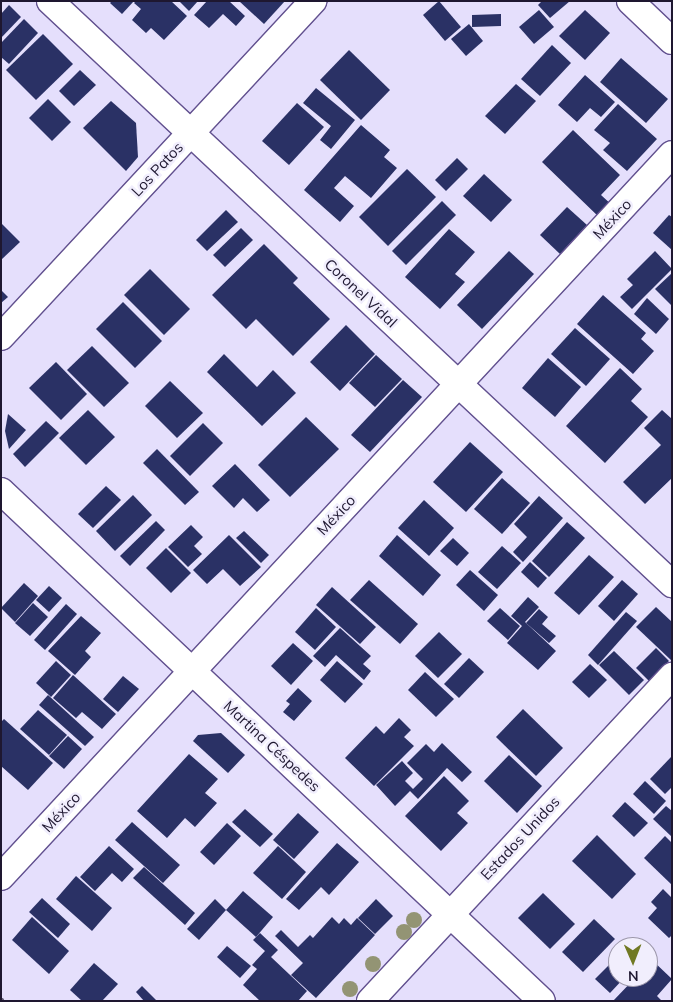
<!DOCTYPE html>
<html>
<head>
<meta charset="utf-8">
<style>
  body { margin:0 }
  #map { position:relative; width:673px; height:1002px; overflow:hidden; background:#e5dffc; font-family:Mulish,sans-serif }
  div>[style] { position:absolute }
  .building>* { inset:0; background:#2a3165 }
  .roads { filter:drop-shadow(1px 0 #62518f) drop-shadow(-1px 0 #62518f) drop-shadow(0 1px #62518f) drop-shadow(0 -1px #62518f) }
  .minor>* { height:26px; margin:-13px; padding:0 13px; transform-origin:13px; border-radius:13px; background:#fff }
  .rail>* { height:4px; margin-top:-2px; transform-origin:0; background:repeating-linear-gradient(90deg,#645e78 0 2.5px,transparent 0 7.5px) }
  .trees>* { width:16px; height:16px; margin:-8px; border-radius:50%; background:#939474 }
  span { translate:-50% -50%; white-space:nowrap; text-align:center; line-height:1.15; -webkit-text-stroke:5px #f1eefd; paint-order:stroke }
  .street-label { font-size:15px; color:#1e1730 }
  .frame { position:absolute; inset:0; border:2px solid #1e1730; pointer-events:none }
  .north { position:absolute; left:608px; top:937px; width:50px; height:50px; box-sizing:border-box; background:#f1eefd; border:1px solid #9d98ab; border-radius:50%; rotate:179deg; font-size:14px; font-weight:700; line-height:20px; text-align:center; color:#1e1730 }
  .north::after { content:''; display:block; margin:auto; width:18px; height:22px; background:#717924; clip-path:polygon(50% 0,100% 100%,50% 72%,0 100%) }
</style>
</head>
<body>
<div id="map">
  <div class="building">
    <div style="clip-path:polygon(112px 1px,134px 1px,122px 14px,110px 3px)"></div>
    <div style="clip-path:polygon(136px 1px,171px 1px,187px 16px,164px 40px,151px 28px,146px 33px,132px 20px,141px 9px,134px 3px)"></div>
    <div style="clip-path:polygon(179px 1px,198px 1px,189px 11px)"></div>
    <div style="clip-path:polygon(207px 1px,229px 1px,245px 16px,236px 26px,223px 14px,209px 28px,194px 15px)"></div>
    <div style="clip-path:polygon(239px 1px,285px 1px,264px 24px)"></div>
    <div style="clip-path:polygon(439px 1px,461px 27px,445px 41px,423px 15px)"></div>
    <div style="clip-path:polygon(542px 1px,570px 1px,550px 18px,538px 5px)"></div>
    <div style="clip-path:polygon(9px 5px,21px 17px,1px 38px,1px 14px)"></div>
    <div style="clip-path:polygon(539px 10px,554px 27px,534px 44px,519px 27px)"></div>
    <div style="clip-path:polygon(585px 10px,610px 33px,585px 60px,559px 36px)"></div>
    <div style="clip-path:polygon(501px 14px,501px 26px,472px 27px,472px 15px)"></div>
    <div style="clip-path:polygon(24px 19px,38px 33px,9px 64px,1px 57px,1px 43px)"></div>
    <div style="clip-path:polygon(469px 24px,483px 41px,466px 56px,451px 39px)"></div>
    <div style="clip-path:polygon(43px 34px,73px 64px,36px 100px,6px 70px)"></div>
    <div style="clip-path:polygon(552px 45px,571px 63px,540px 96px,521px 79px)"></div>
    <div style="clip-path:polygon(349px 50px,390px 90px,361px 120px,320px 80px)"></div>
    <div style="clip-path:polygon(621px 58px,668px 99px,646px 123px,600px 82px)"></div>
    <div style="clip-path:polygon(80px 70px,96px 85px,74px 106px,59px 91px)"></div>
    <div style="clip-path:polygon(585px 75px,615px 102px,601px 117px,590px 108px,577px 122px,558px 105px)"></div>
    <div style="clip-path:polygon(516px 84px,536px 101px,505px 134px,485px 116px)"></div>
    <div style="clip-path:polygon(316px 88px,355px 120px,331px 149px,320px 140px,331px 126px,303px 103px)"></div>
    <div style="clip-path:polygon(48px 99px,71px 122px,52px 141px,29px 118px)"></div>
    <div style="clip-path:polygon(111px 101px,136px 123px,138px 157px,126px 171px,83px 128px)"></div>
    <div style="clip-path:polygon(297px 103px,324px 127px,289px 165px,262px 141px)"></div>
    <div style="clip-path:polygon(618px 104px,657px 139px,627px 171px,603px 150px,610px 143px,594px 130px)"></div>
    <div style="clip-path:polygon(361px 125px,390px 150px,384px 157px,397px 168px,371px 198px,345px 176px,334px 188px,354px 206px,340px 222px,304px 190px)"></div>
    <div style="clip-path:polygon(573px 130px,620px 175px,601px 195px,613px 206px,601px 219px,542px 162px)"></div>
    <div style="clip-path:polygon(457px 158px,468px 169px,446px 191px,435px 180px)"></div>
    <div style="clip-path:polygon(407px 169px,436px 197px,388px 246px,359px 217px)"></div>
    <div style="clip-path:polygon(484px 174px,512px 200px,491px 222px,463px 196px)"></div>
    <div style="clip-path:polygon(442px 201px,456px 215px,406px 265px,392px 251px)"></div>
    <div style="clip-path:polygon(567px 207px,587px 225px,560px 254px,540px 235px)"></div>
    <div style="clip-path:polygon(226px 210px,238px 222px,207px 251px,196px 240px)"></div>
    <div style="clip-path:polygon(669px 215px,672px 217px,672px 250px,653px 233px)"></div>
    <div style="clip-path:polygon(1px 223px,20px 242px,1px 260px)"></div>
    <div style="clip-path:polygon(241px 228px,253px 240px,225px 267px,213px 255px)"></div>
    <div style="clip-path:polygon(449px 229px,475px 252px,455px 274px,465px 282px,440px 309px,405px 277px)"></div>
    <div style="clip-path:polygon(264px 244px,298px 278px,293px 283px,330px 319px,293px 356px,256px 319px,246px 329px,212px 295px)"></div>
    <div style="clip-path:polygon(509px 251px,534px 274px,482px 329px,457px 305px)"></div>
    <div style="clip-path:polygon(655px 251px,672px 269px,632px 309px,620px 297px,633px 285px,627px 279px)"></div>
    <div style="clip-path:polygon(150px 269px,190px 309px,164px 335px,124px 295px)"></div>
    <div style="clip-path:polygon(672px 273px,672px 306px,655px 289px)"></div>
    <div style="clip-path:polygon(1px 290px,8px 297px,1px 303px)"></div>
    <div style="clip-path:polygon(603px 295px,646px 333px,641px 339px,654px 351px,633px 374px,577px 324px)"></div>
    <div style="clip-path:polygon(647px 298px,669px 319px,656px 334px,634px 314px)"></div>
    <div style="clip-path:polygon(123px 302px,162px 341px,135px 368px,96px 329px)"></div>
    <div style="clip-path:polygon(346px 325px,375px 354px,340px 391px,310px 362px)"></div>
    <div style="clip-path:polygon(575px 328px,610px 359px,586px 386px,551px 354px)"></div>
    <div style="clip-path:polygon(92px 346px,129px 383px,104px 407px,67px 370px)"></div>
    <div style="clip-path:polygon(224px 354px,257px 387px,273px 370px,296px 393px,262px 426px,207px 372px)"></div>
    <div style="clip-path:polygon(376px 355px,402px 379px,375px 407px,349px 383px)"></div>
    <div style="clip-path:polygon(548px 358px,581px 387px,555px 417px,522px 388px)"></div>
    <div style="clip-path:polygon(56px 362px,87px 394px,61px 420px,29px 388px)"></div>
    <div style="clip-path:polygon(620px 368px,642px 389px,631px 401px,648px 417px,605px 463px,566px 426px)"></div>
    <div style="clip-path:polygon(403px 380px,422px 397px,370px 452px,351px 435px)"></div>
    <div style="clip-path:polygon(170px 381px,203px 413px,177px 438px,145px 406px)"></div>
    <div style="clip-path:polygon(88px 410px,115px 437px,86px 465px,59px 438px)"></div>
    <div style="clip-path:polygon(662px 410px,672px 419px,672px 478px,645px 504px,623px 482px,661px 445px,644px 428px)"></div>
    <div style="clip-path:polygon(8px 414px,26px 430px,9px 449px,5px 431px)"></div>
    <div style="clip-path:polygon(306px 417px,339px 449px,290px 497px,258px 465px)"></div>
    <div style="clip-path:polygon(46px 421px,59px 433px,25px 467px,13px 454px)"></div>
    <div style="clip-path:polygon(203px 423px,223px 443px,190px 476px,170px 456px)"></div>
    <div style="clip-path:polygon(470px 442px,503px 472px,466px 512px,433px 482px)"></div>
    <div style="clip-path:polygon(157px 449px,199px 492px,185px 505px,143px 463px)"></div>
    <div style="clip-path:polygon(235px 464px,270px 500px,257px 512px,243px 498px,234px 508px,212px 486px)"></div>
    <div style="clip-path:polygon(502px 478px,530px 503px,502px 534px,474px 509px)"></div>
    <div style="clip-path:polygon(106px 486px,121px 500px,93px 528px,78px 514px)"></div>
    <div style="clip-path:polygon(133px 495px,152px 515px,115px 551px,96px 531px)"></div>
    <div style="clip-path:polygon(539px 496px,563px 518px,523px 562px,513px 552px,527px 537px,514px 524px)"></div>
    <div style="clip-path:polygon(424px 500px,454px 528px,429px 556px,398px 528px)"></div>
    <div style="clip-path:polygon(156px 521px,165px 530px,130px 566px,120px 556px)"></div>
    <div style="clip-path:polygon(567px 522px,585px 538px,549px 577px,532px 561px)"></div>
    <div style="clip-path:polygon(191px 525px,203px 537px,194px 546px,202px 554px,188px 567px,168px 547px)"></div>
    <div style="clip-path:polygon(244px 531px,269px 555px,261px 563px,236px 538px)"></div>
    <div style="clip-path:polygon(229px 535px,261px 567px,240px 586px,223px 569px,207px 584px,193px 570px)"></div>
    <div style="clip-path:polygon(397px 535px,441px 575px,423px 596px,379px 556px)"></div>
    <div style="clip-path:polygon(453px 538px,469px 553px,457px 566px,440px 551px)"></div>
    <div style="clip-path:polygon(502px 546px,521px 563px,497px 589px,478px 572px)"></div>
    <div style="clip-path:polygon(166px 548px,191px 573px,171px 593px,146px 568px)"></div>
    <div style="clip-path:polygon(589px 555px,614px 577px,579px 615px,554px 593px)"></div>
    <div style="clip-path:polygon(530px 562px,547px 578px,538px 588px,521px 572px)"></div>
    <div style="clip-path:polygon(470px 570px,498px 595px,484px 611px,456px 585px)"></div>
    <div style="clip-path:polygon(369px 580px,418px 624px,400px 644px,350px 600px)"></div>
    <div style="clip-path:polygon(622px 580px,638px 594px,614px 621px,598px 606px)"></div>
    <div style="clip-path:polygon(24px 583px,38px 596px,15px 622px,1px 608px)"></div>
    <div style="clip-path:polygon(49px 586px,62px 598px,49px 612px,36px 600px)"></div>
    <div style="clip-path:polygon(332px 587px,376px 627px,360px 644px,316px 605px)"></div>
    <div style="clip-path:polygon(528px 597px,539px 607px,525px 622px,556px 651px,538px 670px,507px 643px,522px 626px,511px 616px)"></div>
    <div style="clip-path:polygon(33px 603px,48px 617px,30px 636px,15px 623px)"></div>
    <div style="clip-path:polygon(66px 604px,77px 614px,45px 650px,34px 640px)"></div>
    <div style="clip-path:polygon(656px 607px,672px 622px,672px 661px,636px 627px)"></div>
    <div style="clip-path:polygon(316px 608px,336px 627px,315px 650px,295px 632px)"></div>
    <div style="clip-path:polygon(500px 608px,520px 626px,508px 640px,487px 621px)"></div>
    <div style="clip-path:polygon(539px 609px,548px 617px,542px 624px,556px 636px,549px 643px,526px 623px)"></div>
    <div style="clip-path:polygon(626px 612px,637px 621px,598px 665px,588px 655px)"></div>
    <div style="clip-path:polygon(81px 616px,101px 633px,85px 651px,91px 657px,75px 675px,48px 651px)"></div>
    <div style="clip-path:polygon(340px 628px,371px 656px,363px 664px,371px 671px,364px 680px,336px 655px,325px 667px,313px 656px)"></div>
    <div style="clip-path:polygon(439px 632px,462px 654px,438px 678px,415px 656px)"></div>
    <div style="clip-path:polygon(293px 643px,313px 661px,291px 685px,271px 666px)"></div>
    <div style="clip-path:polygon(656px 648px,669px 661px,649px 681px,636px 668px)"></div>
    <div style="clip-path:polygon(614px 651px,644px 680px,629px 695px,599px 665px)"></div>
    <div style="clip-path:polygon(469px 658px,484px 672px,459px 698px,444px 684px)"></div>
    <div style="clip-path:polygon(56px 661px,71px 675px,51px 697px,36px 683px)"></div>
    <div style="clip-path:polygon(337px 661px,363px 684px,345px 703px,320px 680px)"></div>
    <div style="clip-path:polygon(590px 664px,607px 680px,589px 698px,572px 682px)"></div>
    <div style="clip-path:polygon(425px 672px,454px 699px,436px 717px,408px 690px)"></div>
    <div style="clip-path:polygon(73px 675px,116px 714px,102px 729px,82px 712px,76px 718px,53px 698px)"></div>
    <div style="clip-path:polygon(123px 676px,139px 689px,118px 712px,103px 699px)"></div>
    <div style="clip-path:polygon(298px 688px,312px 701px,294px 721px,283px 712px,290px 704px,286px 701px)"></div>
    <div style="clip-path:polygon(48px 695px,94px 737px,85px 746px,39px 705px)"></div>
    <div style="clip-path:polygon(523px 709px,563px 748px,536px 776px,496px 737px)"></div>
    <div style="clip-path:polygon(38px 710px,67px 735px,49px 755px,20px 729px)"></div>
    <div style="clip-path:polygon(399px 718px,411px 730px,404px 737px,414px 746px,374px 786px,345px 758px,376px 726px,384px 734px)"></div>
    <div style="clip-path:polygon(4px 719px,53px 763px,28px 790px,1px 766px,1px 722px)"></div>
    <div style="clip-path:polygon(221px 733px,245px 755px,228px 773px,193px 741px,198px 735px)"></div>
    <div style="clip-path:polygon(68px 736px,82px 749px,64px 769px,49px 756px)"></div>
    <div style="clip-path:polygon(442px 743px,472px 772px,462px 782px,447px 768px,418px 799px,410px 791px,395px 806px,376px 785px,402px 761px,413px 773px,405px 781px,413px 789px,423px 779px,407px 763px,426px 744px,434px 752px)"></div>
    <div style="clip-path:polygon(189px 754px,218px 779px,205px 793px,217px 803px,195px 827px,185px 818px,167px 838px,137px 811px)"></div>
    <div style="clip-path:polygon(509px 755px,542px 786px,517px 813px,484px 781px)"></div>
    <div style="clip-path:polygon(672px 756px,672px 787px,665px 794px,650px 779px)"></div>
    <div style="clip-path:polygon(444px 776px,469px 801px,457px 813px,468px 823px,441px 851px,405px 816px)"></div>
    <div style="clip-path:polygon(645px 781px,666px 801px,654px 814px,633px 794px)"></div>
    <div style="clip-path:polygon(625px 802px,648px 823px,634px 837px,612px 816px)"></div>
    <div style="clip-path:polygon(666px 806px,672px 811px,672px 837px,653px 819px)"></div>
    <div style="clip-path:polygon(245px 809px,273px 834px,260px 847px,232px 822px)"></div>
    <div style="clip-path:polygon(298px 813px,319px 832px,294px 859px,273px 840px)"></div>
    <div style="clip-path:polygon(132px 822px,180px 865px,163px 883px,115px 840px)"></div>
    <div style="clip-path:polygon(227px 823px,241px 836px,214px 865px,200px 852px)"></div>
    <div style="clip-path:polygon(597px 835px,636px 874px,612px 899px,572px 861px)"></div>
    <div style="clip-path:polygon(665px 836px,672px 843px,672px 885px,644px 858px)"></div>
    <div style="clip-path:polygon(337px 843px,359px 862px,329px 895px,321px 887px,299px 910px,286px 899px)"></div>
    <div style="clip-path:polygon(109px 846px,134px 869px,122px 882px,112px 873px,95px 891px,80px 877px)"></div>
    <div style="clip-path:polygon(278px 846px,306px 872px,282px 899px,253px 873px)"></div>
    <div style="clip-path:polygon(144px 867px,195px 913px,185px 925px,133px 878px)"></div>
    <div style="clip-path:polygon(76px 876px,112px 908px,92px 931px,56px 899px)"></div>
    <div style="clip-path:polygon(663px 889px,672px 898px,672px 935px,669px 938px,648px 918px,657px 908px,651px 902px)"></div>
    <div style="clip-path:polygon(243px 891px,273px 917px,256px 937px,226px 910px)"></div>
    <div style="clip-path:polygon(543px 893px,575px 924px,550px 949px,518px 918px)"></div>
    <div style="clip-path:polygon(42px 898px,70px 924px,58px 938px,29px 912px)"></div>
    <div style="clip-path:polygon(215px 899px,226px 910px,199px 940px,187px 929px)"></div>
    <div style="clip-path:polygon(376px 899px,393px 916px,375px 934px,358px 918px)"></div>
    <div style="clip-path:polygon(32px 917px,69px 951px,49px 974px,12px 940px)"></div>
    <div style="clip-path:polygon(332px 917px,339px 924px,344px 918px,351px 925px,357px 918px,375px 935px,316px 998px,291px 975px,303px 963px,275px 936px,281px 930px,298px 947px,310px 935px,313px 938px)"></div>
    <div style="clip-path:polygon(594px 919px,615px 939px,583px 972px,562px 952px)"></div>
    <div style="clip-path:polygon(260px 933px,278px 950px,271px 957px,307px 991px,298px 1001px,260px 1001px,243px 985px,257px 969px,252px 965px,265px 951px,253px 940px)"></div>
    <div style="clip-path:polygon(227px 946px,251px 966px,240px 978px,217px 957px)"></div>
    <div style="clip-path:polygon(618px 956px,618px 977px,625px 977px,610px 993px,595px 979px)"></div>
    <div style="clip-path:polygon(652px 960px,672px 979px,657px 996px,662px 1001px,613px 1001px,636px 977px,648px 977px,648px 964px)"></div>
    <div style="clip-path:polygon(94px 963px,118px 984px,102px 1001px,82px 1001px,70px 990px)"></div>
    <div style="clip-path:polygon(142px 986px,157px 1001px,144px 1001px,136px 992px)"></div>
  </div>
  <div class="roads">
    <div class="minor">
      <div style="left:50px;top:1px;width:853px;rotate:43.15deg"></div>
      <div style="left:630px;top:1px;width:58px;rotate:43.6deg"></div>
      <div style="left:1px;top:337px;width:459px;rotate:-47.1deg"></div>
      <div style="left:1px;top:491px;width:743px;rotate:43.31deg"></div>
      <div style="left:1px;top:877px;width:986px;rotate:-47.14deg"></div>
      <div style="left:370px;top:1001px;width:444px;rotate:-47.1deg"></div>
    </div>
  </div>
  <div class="rail">
    <div style="left:1px;top:999px;width:3px;rotate:45deg"></div>
  </div>
  <div class="trees">
    <div style="left:414px;top:920px"></div>
    <div style="left:404px;top:932px"></div>
    <div style="left:373px;top:964px"></div>
    <div style="left:350px;top:989px"></div>
  </div>
  <div class="street-label">
    <span style="left:157px;top:169px;rotate:-47deg">Los Patos</span>
    <span style="left:612px;top:219px;rotate:-47deg">México</span>
    <span style="left:361px;top:293px;rotate:43deg">Coronel Vidal</span>
    <span style="left:336px;top:515px;rotate:-47deg">México</span>
    <span style="left:272px;top:746px;rotate:43deg">Martina Céspedes</span>
    <span style="left:61px;top:812px;rotate:-47deg">México</span>
    <span style="left:520px;top:838px;rotate:-47deg">Estados Unidos</span>
  </div>
  <div class="frame"></div>
  <div class="north">N</div>
</div>
</body>
</html>
